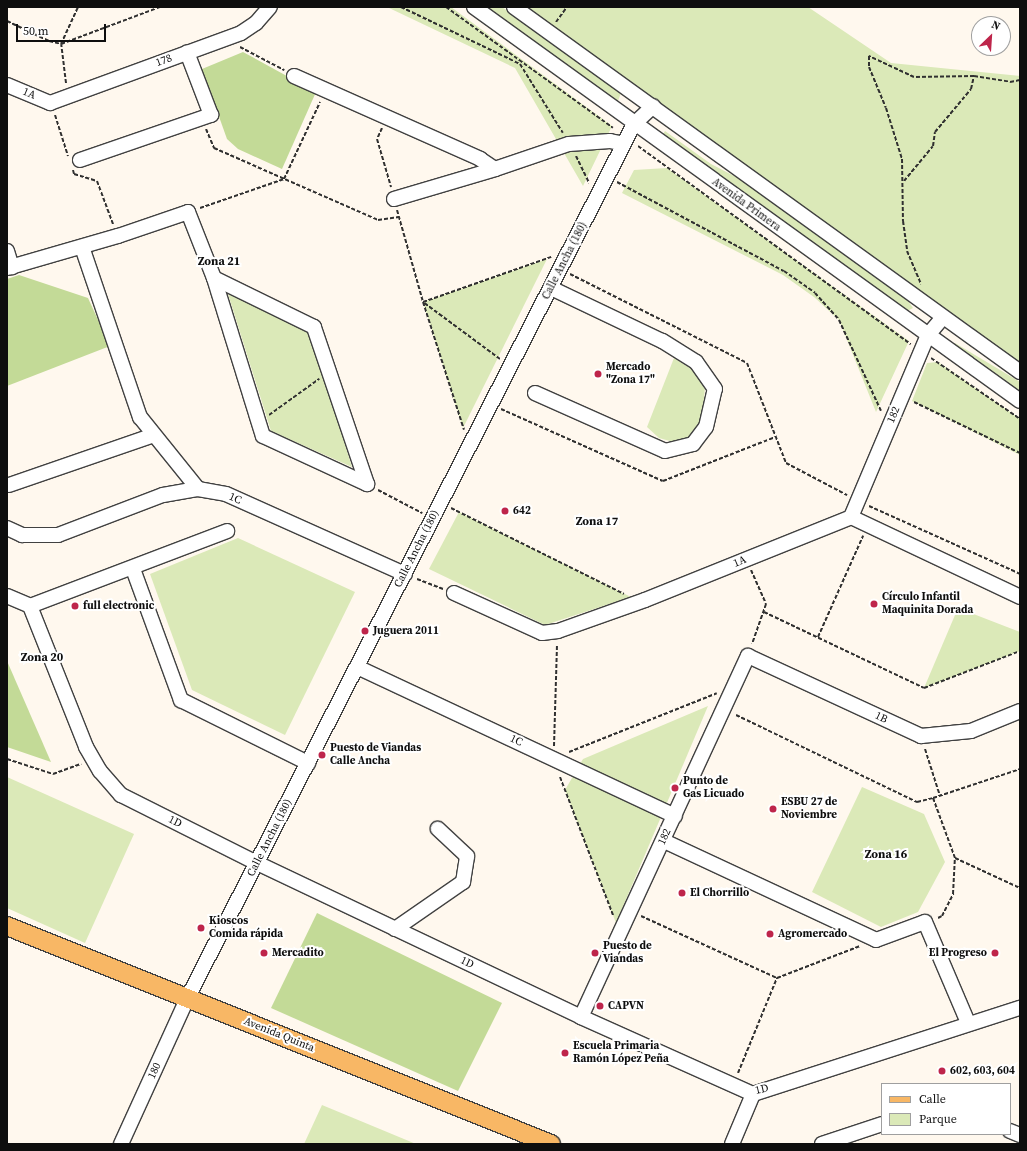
<!DOCTYPE html>
<html>
<head>
<meta charset="utf-8">
<style>
  body { margin:0 }
  #map { position:relative; width:1027px; height:1151px; overflow:hidden; background:#fff8ee; font-family:"Source Serif 4",serif }
  div>[style] { position:absolute }
  .green>* { inset:0; background:#dbe9b8 }
  .forest>* { inset:0; background:#c3da97 }
  .path>* { height:2px; margin-top:-1px; transform-origin:0; background:repeating-linear-gradient(90deg,#303030 0 4px,transparent 0 6px) }
  .roads { filter:drop-shadow(1px 0 #414141) drop-shadow(-1px 0 #414141) drop-shadow(0 1px #414141) drop-shadow(0 -1px #414141) }
  .minor>* { height:14px; margin:-7px; padding:0 7px; transform-origin:7px; border-radius:7px; background:#fff }
  .major>* { height:18px; margin:-9px; padding:0 9px; transform-origin:9px; border-radius:9px; background:#f8b765 }
  .dots>* { width:11px; height:11px; translate:-50% -50%; box-sizing:border-box; border:2px solid #fff; border-radius:50% }
  span { translate:-50% -50%; white-space:nowrap; text-align:center; line-height:1.15; -webkit-text-stroke:4px #fff; paint-order:stroke }
  .street-label { font-size:11px; color:#0e0e0e }
  .poi-label { font-size:11px; color:#0e0e0e; font-weight:700 }
  .left { translate:0 -50%; text-align:left }
  .right { translate:-100% -50%; text-align:right }
  .neighbourhood-label { font-size:12px; color:#0e0e0e; font-weight:700 }
  .frame { position:absolute; inset:0; border:8px solid #0e0e0e; pointer-events:none }
  .legend { position:absolute; left:881px; top:1083px; width:130px; height:52px; box-sizing:border-box; background:#fff; border:1px solid #9f9f9f; margin:0; padding:5px 7px; list-style:none; font-size:12px; color:#0e0e0e }
  .legend li { display:flex; align-items:center; gap:8px; height:20px }
  .legend b { width:20px; border:1px solid #9f9f9f }
  .north { position:absolute; left:971px; top:16px; width:40px; height:40px; box-sizing:border-box; background:#fff; border:1px solid #9f9f9f; border-radius:50%; rotate:25deg; font-size:11px; font-weight:700; line-height:16px; text-align:center; color:#0e0e0e }
  .north::after { content:''; display:block; margin:auto; width:14px; height:18px; background:#be254b; clip-path:polygon(50% 0,100% 100%,50% 72%,0 100%) }
  .scale { position:absolute; left:16px; top:24px; width:90px; height:18px; box-sizing:border-box; border:2px solid #0e0e0e; border-top:0; padding-left:5px; font-size:12px; line-height:14px; white-space:nowrap; color:#0e0e0e; -webkit-text-stroke:3px #fff; paint-order:stroke }
</style>
</head>
<body>
<div id="map">
  <div class="green">
    <div style="clip-path:polygon(387px 7px,451px 7px,612px 126px,583px 186px,515px 68px)"></div>
    <div style="clip-path:polygon(485px 7px,502px 7px,616px 89px,621px 93px,618px 101px)"></div>
    <div style="clip-path:polygon(524px 7px,808px 7px,891px 63px,1020px 76px,1020px 368px)"></div>
    <div style="clip-path:polygon(665px 131px,711px 164px,740px 179px,908px 301px,913px 308px,905px 312px,662px 136px)"></div>
    <div style="clip-path:polygon(667px 168px,909px 341px,876px 412px,839px 320px,814px 297px,783px 275px,622px 193px,634px 170px)"></div>
    <div style="clip-path:polygon(547px 259px,463px 428px,423px 302px)"></div>
    <div style="clip-path:polygon(228px 294px,310px 331px,352px 467px,271px 431px)"></div>
    <div style="clip-path:polygon(955px 343px,1020px 382px,1020px 394px,953px 345px)"></div>
    <div style="clip-path:polygon(674px 358px,693px 370px,705px 387px,702px 422px,691px 438px,677px 443px,659px 438px,647px 427px)"></div>
    <div style="clip-path:polygon(938px 362px,1020px 419px,1020px 455px,912px 401px,927px 363px)"></div>
    <div style="clip-path:polygon(459px 512px,631px 597px,545px 625px,429px 569px)"></div>
    <div style="clip-path:polygon(238px 538px,355px 592px,285px 735px,192px 690px,150px 574px)"></div>
    <div style="clip-path:polygon(958px 608px,1020px 632px,1020px 651px,924px 688px)"></div>
    <div style="clip-path:polygon(708px 706px,616px 923px,565px 790px,583px 759px)"></div>
    <div style="clip-path:polygon(7px 777px,134px 834px,85px 943px,7px 908px)"></div>
    <div style="clip-path:polygon(862px 787px,924px 814px,945px 862px,918px 912px,881px 927px,812px 892px)"></div>
    <div style="clip-path:polygon(322px 1105px,416px 1144px,304px 1144px)"></div>
  </div>
  <div class="forest">
    <div style="clip-path:polygon(243px 52px,316px 92px,282px 169px,238px 149px,227px 139px,202px 69px)"></div>
    <div style="clip-path:polygon(19px 275px,88px 298px,110px 346px,7px 386px,7px 279px)"></div>
    <div style="clip-path:polygon(7px 661px,51px 762px,7px 747px)"></div>
    <div style="clip-path:polygon(317px 913px,502px 1003px,458px 1091px,271px 1008px)"></div>
  </div>
  <div class="path">
    <div style="left:401px;top:7px;width:132px;rotate:25.6deg"></div>
    <div style="left:520px;top:64px;width:81px;rotate:58.1deg"></div>
    <div style="left:446px;top:7px;width:206px;rotate:35.9deg"></div>
    <div style="left:7px;top:21px;width:47px;rotate:25.5deg"></div>
    <div style="left:49px;top:41px;width:12px;rotate:14deg"></div>
    <div style="left:61px;top:44px;width:106px;rotate:-20.5deg"></div>
    <div style="left:556px;top:22px;width:19px;rotate:-54deg"></div>
    <div style="left:240px;top:47px;width:50px;rotate:27.6deg"></div>
    <div style="left:974px;top:76px;width:36px;rotate:9deg"></div>
    <div style="left:1010px;top:82px;width:10px;rotate:-11deg"></div>
    <div style="left:66px;top:83px;width:39px;rotate:-97deg"></div>
    <div style="left:61px;top:44px;width:41px;rotate:-65.3deg"></div>
    <div style="left:55px;top:115px;width:43px;rotate:72.4deg"></div>
    <div style="left:382px;top:128px;width:12px;rotate:114deg"></div>
    <div style="left:377px;top:139px;width:50px;rotate:73.7deg"></div>
    <div style="left:206px;top:129px;width:21px;rotate:67deg"></div>
    <div style="left:214px;top:148px;width:179px;rotate:23.7deg"></div>
    <div style="left:378px;top:220px;width:21px;rotate:-8deg"></div>
    <div style="left:638px;top:146px;width:337px;rotate:36deg"></div>
    <div style="left:576px;top:156px;width:30px;rotate:64deg"></div>
    <div style="left:73px;top:170px;width:4px;rotate:76deg"></div>
    <div style="left:74px;top:174px;width:24px;rotate:17deg"></div>
    <div style="left:97px;top:181px;width:46px;rotate:69.6deg"></div>
    <div style="left:904px;top:181px;width:45px;rotate:-50.4deg"></div>
    <div style="left:933px;top:146px;width:14px;rotate:-82deg"></div>
    <div style="left:935px;top:132px;width:56px;rotate:-50.1deg"></div>
    <div style="left:971px;top:89px;width:13px;rotate:-77deg"></div>
    <div style="left:974px;top:76px;width:60px;rotate:179deg"></div>
    <div style="left:914px;top:77px;width:50px;rotate:-155deg"></div>
    <div style="left:869px;top:56px;width:11px;rotate:90deg"></div>
    <div style="left:869px;top:67px;width:44px;rotate:67.5deg"></div>
    <div style="left:886px;top:108px;width:53px;rotate:72.6deg"></div>
    <div style="left:902px;top:159px;width:62px;rotate:89.1deg"></div>
    <div style="left:903px;top:221px;width:30px;rotate:82deg"></div>
    <div style="left:907px;top:251px;width:36px;rotate:67deg"></div>
    <div style="left:617px;top:182px;width:189px;rotate:28.1deg"></div>
    <div style="left:784px;top:271px;width:38px;rotate:35deg"></div>
    <div style="left:815px;top:293px;width:36px;rotate:48deg"></div>
    <div style="left:839px;top:320px;width:100px;rotate:65.2deg"></div>
    <div style="left:200px;top:208px;width:89px;rotate:-19deg"></div>
    <div style="left:284px;top:179px;width:85px;rotate:-64.9deg"></div>
    <div style="left:397px;top:210px;width:96px;rotate:74.2deg"></div>
    <div style="left:423px;top:302px;width:134px;rotate:72.2deg"></div>
    <div style="left:570px;top:274px;width:198px;rotate:26.7deg"></div>
    <div style="left:747px;top:363px;width:107px;rotate:68.7deg"></div>
    <div style="left:786px;top:463px;width:69px;rotate:27.7deg"></div>
    <div style="left:931px;top:358px;width:108px;rotate:34.4deg"></div>
    <div style="left:500px;top:359px;width:96px;rotate:-143.5deg"></div>
    <div style="left:423px;top:302px;width:136px;rotate:-19.4deg"></div>
    <div style="left:914px;top:402px;width:118px;rotate:25.7deg"></div>
    <div style="left:501px;top:409px;width:177px;rotate:24deg"></div>
    <div style="left:663px;top:481px;width:120px;rotate:-21.4deg"></div>
    <div style="left:269px;top:415px;width:62px;rotate:-35.8deg"></div>
    <div style="left:378px;top:490px;width:50px;rotate:27.6deg"></div>
    <div style="left:869px;top:506px;width:166px;rotate:24.2deg"></div>
    <div style="left:451px;top:508px;width:193px;rotate:26.4deg"></div>
    <div style="left:751px;top:570px;width:37px;rotate:66deg"></div>
    <div style="left:766px;top:604px;width:42px;rotate:109.3deg"></div>
    <div style="left:417px;top:579px;width:28px;rotate:21deg"></div>
    <div style="left:764px;top:612px;width:177px;rotate:25.4deg"></div>
    <div style="left:924px;top:688px;width:103px;rotate:-21.1deg"></div>
    <div style="left:818px;top:637px;width:111px;rotate:-66deg"></div>
    <div style="left:736px;top:715px;width:201px;rotate:25.7deg"></div>
    <div style="left:917px;top:802px;width:16px;rotate:-14deg"></div>
    <div style="left:554px;top:746px;width:102px;rotate:-88.3deg"></div>
    <div style="left:925px;top:749px;width:49px;rotate:72.3deg"></div>
    <div style="left:569px;top:752px;width:159px;rotate:-21.7deg"></div>
    <div style="left:7px;top:759px;width:48px;rotate:18.1deg"></div>
    <div style="left:53px;top:774px;width:30px;rotate:-20deg"></div>
    <div style="left:560px;top:777px;width:148px;rotate:69deg"></div>
    <div style="left:955px;top:858px;width:72px;rotate:24.8deg"></div>
    <div style="left:641px;top:916px;width:149px;rotate:24.5deg"></div>
    <div style="left:938px;top:918px;width:4px;rotate:-27deg"></div>
    <div style="left:942px;top:916px;width:25px;rotate:-63deg"></div>
    <div style="left:953px;top:894px;width:36px;rotate:-87deg"></div>
    <div style="left:955px;top:858px;width:64px;rotate:-110.1deg"></div>
    <div style="left:933px;top:798px;width:92px;rotate:-18.4deg"></div>
    <div style="left:738px;top:1073px;width:103px;rotate:-67.7deg"></div>
    <div style="left:777px;top:978px;width:89px;rotate:-21.1deg"></div>
  </div>
  <div class="roads">
    <div class="minor">
      <div style="left:474px;top:7px;width:673px;rotate:35.81deg"></div>
      <div style="left:514px;top:7px;width:624px;rotate:35.8deg"></div>
      <div style="left:294px;top:76px;width:204px;rotate:24deg"></div>
      <div style="left:480px;top:159px;width:18px;rotate:34deg"></div>
      <div style="left:495px;top:169px;width:78px;rotate:-18.7deg"></div>
      <div style="left:569px;top:144px;width:41px;rotate:-4.2deg"></div>
      <div style="left:610px;top:141px;width:14px;rotate:12deg"></div>
      <div style="left:7px;top:85px;width:47px;rotate:22.7deg"></div>
      <div style="left:50px;top:103px;width:203px;rotate:-20.1deg"></div>
      <div style="left:241px;top:33px;width:18px;rotate:-34deg"></div>
      <div style="left:256px;top:23px;width:21px;rotate:-49deg"></div>
      <div style="left:80px;top:160px;width:139px;rotate:-19deg"></div>
      <div style="left:211px;top:115px;width:67px;rotate:-110.9deg"></div>
      <div style="left:394px;top:199px;width:105px;rotate:-16.5deg"></div>
      <div style="left:82px;top:247px;width:180px;rotate:71.2deg"></div>
      <div style="left:140px;top:417px;width:92px;rotate:51.1deg"></div>
      <div style="left:7px;top:251px;width:17px;rotate:73deg"></div>
      <div style="left:7px;top:268px;width:116px;rotate:-16.1deg"></div>
      <div style="left:118px;top:236px;width:74px;rotate:-18.9deg"></div>
      <div style="left:188px;top:212px;width:71px;rotate:68.5deg"></div>
      <div style="left:214px;top:278px;width:165px;rotate:72.8deg"></div>
      <div style="left:263px;top:436px;width:115px;rotate:24.8deg"></div>
      <div style="left:367px;top:484px;width:166px;rotate:-108.7deg"></div>
      <div style="left:314px;top:327px;width:111px;rotate:-153.9deg"></div>
      <div style="left:535px;top:393px;width:142px;rotate:24deg"></div>
      <div style="left:665px;top:451px;width:29px;rotate:-14deg"></div>
      <div style="left:693px;top:444px;width:21px;rotate:-53deg"></div>
      <div style="left:706px;top:427px;width:39px;rotate:-77deg"></div>
      <div style="left:715px;top:389px;width:33px;rotate:-125deg"></div>
      <div style="left:696px;top:362px;width:40px;rotate:-148deg"></div>
      <div style="left:662px;top:341px;width:123px;rotate:-154.5deg"></div>
      <div style="left:9px;top:485px;width:153px;rotate:-19deg"></div>
      <div style="left:851px;top:517px;width:198px;rotate:-67.1deg"></div>
      <div style="left:928px;top:335px;width:23px;rotate:-50deg"></div>
      <div style="left:7px;top:528px;width:17px;rotate:25deg"></div>
      <div style="left:22px;top:535px;width:36px"></div>
      <div style="left:58px;top:535px;width:112px;rotate:-20.9deg"></div>
      <div style="left:163px;top:495px;width:36px;rotate:-10deg"></div>
      <div style="left:198px;top:489px;width:28px;rotate:10deg"></div>
      <div style="left:226px;top:494px;width:196px;rotate:24.1deg"></div>
      <div style="left:133px;top:569px;width:140px;rotate:69.9deg"></div>
      <div style="left:181px;top:700px;width:142px;rotate:26.4deg"></div>
      <div style="left:454px;top:593px;width:97px;rotate:24.4deg"></div>
      <div style="left:542px;top:633px;width:16px;rotate:-7deg"></div>
      <div style="left:558px;top:631px;width:92px;rotate:-19.6deg"></div>
      <div style="left:645px;top:600px;width:222px;rotate:-21.9deg"></div>
      <div style="left:851px;top:517px;width:187px;rotate:25.3deg"></div>
      <div style="left:7px;top:596px;width:25px;rotate:23deg"></div>
      <div style="left:30px;top:606px;width:211px;rotate:-20.8deg"></div>
      <div style="left:30px;top:606px;width:152px;rotate:68.3deg"></div>
      <div style="left:86px;top:747px;width:28px;rotate:60deg"></div>
      <div style="left:100px;top:771px;width:32px;rotate:49deg"></div>
      <div style="left:121px;top:795px;width:152px;rotate:26.6deg"></div>
      <div style="left:257px;top:863px;width:359px;rotate:25.4deg"></div>
      <div style="left:581px;top:1017px;width:188px;rotate:24.1deg"></div>
      <div style="left:753px;top:1094px;width:281px;rotate:-17.9deg"></div>
      <div style="left:357px;top:667px;width:351px;rotate:25.1deg"></div>
      <div style="left:664px;top:841px;width:234px;rotate:25deg"></div>
      <div style="left:876px;top:940px;width:52px;rotate:-20.2deg"></div>
      <div style="left:925px;top:922px;width:110px;rotate:66.9deg"></div>
      <div style="left:395px;top:929px;width:83px;rotate:-34.7deg"></div>
      <div style="left:463px;top:882px;width:26px;rotate:-81deg"></div>
      <div style="left:467px;top:856px;width:40px;rotate:-137deg"></div>
      <div style="left:581px;top:1017px;width:398px;rotate:-65.2deg"></div>
      <div style="left:748px;top:656px;width:191px;rotate:24.8deg"></div>
      <div style="left:921px;top:736px;width:50px;rotate:-5.7deg"></div>
      <div style="left:971px;top:731px;width:53px;rotate:-22.2deg"></div>
      <div style="left:1010px;top:1131px;width:11px;rotate:22deg"></div>
      <div style="left:121px;top:1144px;width:162px;rotate:-65.5deg"></div>
      <div style="left:188px;top:997px;width:980px;rotate:-62.94deg"></div>
      <div style="left:634px;top:124px;width:26px;rotate:-43deg"></div>
      <div style="left:732px;top:1144px;width:54px;rotate:-67.2deg"></div>
      <div style="left:822px;top:1144px;width:63px;rotate:-18.4deg"></div>
    </div>
    <div class="major">
      <div style="left:7px;top:926px;width:586px;rotate:21.84deg"></div>
    </div>
  </div>
  <div class="dots">
    <div style="left:598px;top:374px;background:#be254b"></div>
    <div style="left:505px;top:511px;background:#be254b"></div>
    <div style="left:874px;top:604px;background:#be254b"></div>
    <div style="left:75px;top:606px;background:#be254b"></div>
    <div style="left:365px;top:631px;background:#be254b"></div>
    <div style="left:322px;top:755px;background:#be254b"></div>
    <div style="left:675px;top:788px;background:#be254b"></div>
    <div style="left:773px;top:809px;background:#be254b"></div>
    <div style="left:682px;top:893px;background:#be254b"></div>
    <div style="left:201px;top:928px;background:#be254b"></div>
    <div style="left:770px;top:934px;background:#be254b"></div>
    <div style="left:264px;top:953px;background:#be254b"></div>
    <div style="left:595px;top:953px;background:#be254b"></div>
    <div style="left:995px;top:953px;background:#be254b"></div>
    <div style="left:600px;top:1006px;background:#be254b"></div>
    <div style="left:565px;top:1053px;background:#be254b"></div>
    <div style="left:942px;top:1071px;background:#be254b"></div>
  </div>
  <div class="street-label">
    <span style="left:164px;top:61px;rotate:-20deg">178</span>
    <span style="left:29px;top:94px;rotate:22deg">1A</span>
    <span style="left:746px;top:205px;rotate:36deg">Avenida Primera</span>
    <span style="left:565px;top:261px;rotate:-63deg">Calle Ancha (180)</span>
    <span style="left:894px;top:415px;rotate:-67deg">182</span>
    <span style="left:235px;top:499px;rotate:23deg">1C</span>
    <span style="left:417px;top:549px;rotate:-63deg">Calle Ancha (180)</span>
    <span style="left:740px;top:562px;rotate:-22deg">1A</span>
    <span style="left:881px;top:718px;rotate:25deg">1B</span>
    <span style="left:516px;top:741px;rotate:25deg">1C</span>
    <span style="left:175px;top:822px;rotate:26deg">1D</span>
    <span style="left:665px;top:837px;rotate:-65deg">182</span>
    <span style="left:270px;top:838px;rotate:-63deg">Calle Ancha (180)</span>
    <span style="left:467px;top:963px;rotate:25deg">1D</span>
    <span style="left:279px;top:1035px;rotate:22deg">Avenida Quinta</span>
    <span style="left:155px;top:1071px;rotate:-65deg">180</span>
    <span style="left:762px;top:1090px;rotate:-13deg">1D</span>
  </div>
  <div class="poi-label">
    <span class="left" style="left:606px;top:374px">Mercado<br>"Zona 17"</span>
    <span class="left" style="left:513px;top:511px">642</span>
    <span class="left" style="left:882px;top:604px">Círculo Infantil<br>Maquinita Dorada</span>
    <span class="left" style="left:83px;top:606px">full electronic</span>
    <span class="left" style="left:373px;top:631px">Juguera 2011</span>
    <span class="left" style="left:330px;top:755px">Puesto de Viandas<br>Calle Ancha</span>
    <span class="left" style="left:683px;top:788px">Punto de<br>Gas Licuado</span>
    <span class="left" style="left:781px;top:809px">ESBU 27 de<br>Noviembre</span>
    <span class="left" style="left:690px;top:893px">El Chorrillo</span>
    <span class="left" style="left:209px;top:928px">Kioscos<br>Comida rápida</span>
    <span class="left" style="left:778px;top:934px">Agromercado</span>
    <span class="left" style="left:603px;top:953px">Puesto de<br>Viandas</span>
    <span class="left" style="left:272px;top:953px">Mercadito</span>
    <span class="right" style="left:987px;top:953px">El Progreso</span>
    <span class="left" style="left:608px;top:1006px">CAPVN</span>
    <span class="left" style="left:573px;top:1053px">Escuela Primaria<br>Ramón López Peña</span>
    <span class="left" style="left:950px;top:1071px">602, 603, 604</span>
  </div>
  <div class="neighbourhood-label">
    <span style="left:219px;top:262px">Zona 21</span>
    <span style="left:597px;top:522px">Zona 17</span>
    <span style="left:42px;top:658px">Zona 20</span>
    <span style="left:886px;top:855px">Zona 16</span>
  </div>
  <div class="frame"></div>
  <ul class="legend">
  <li><b style="height:5px;background:#f8b765"></b>Calle</li>
  <li><b style="height:11px;background:#dbe9b8"></b>Parque</li>
  </ul>
  <div class="north">N</div>
  <div class="scale">50 m</div>
</div>
</body>
</html>
